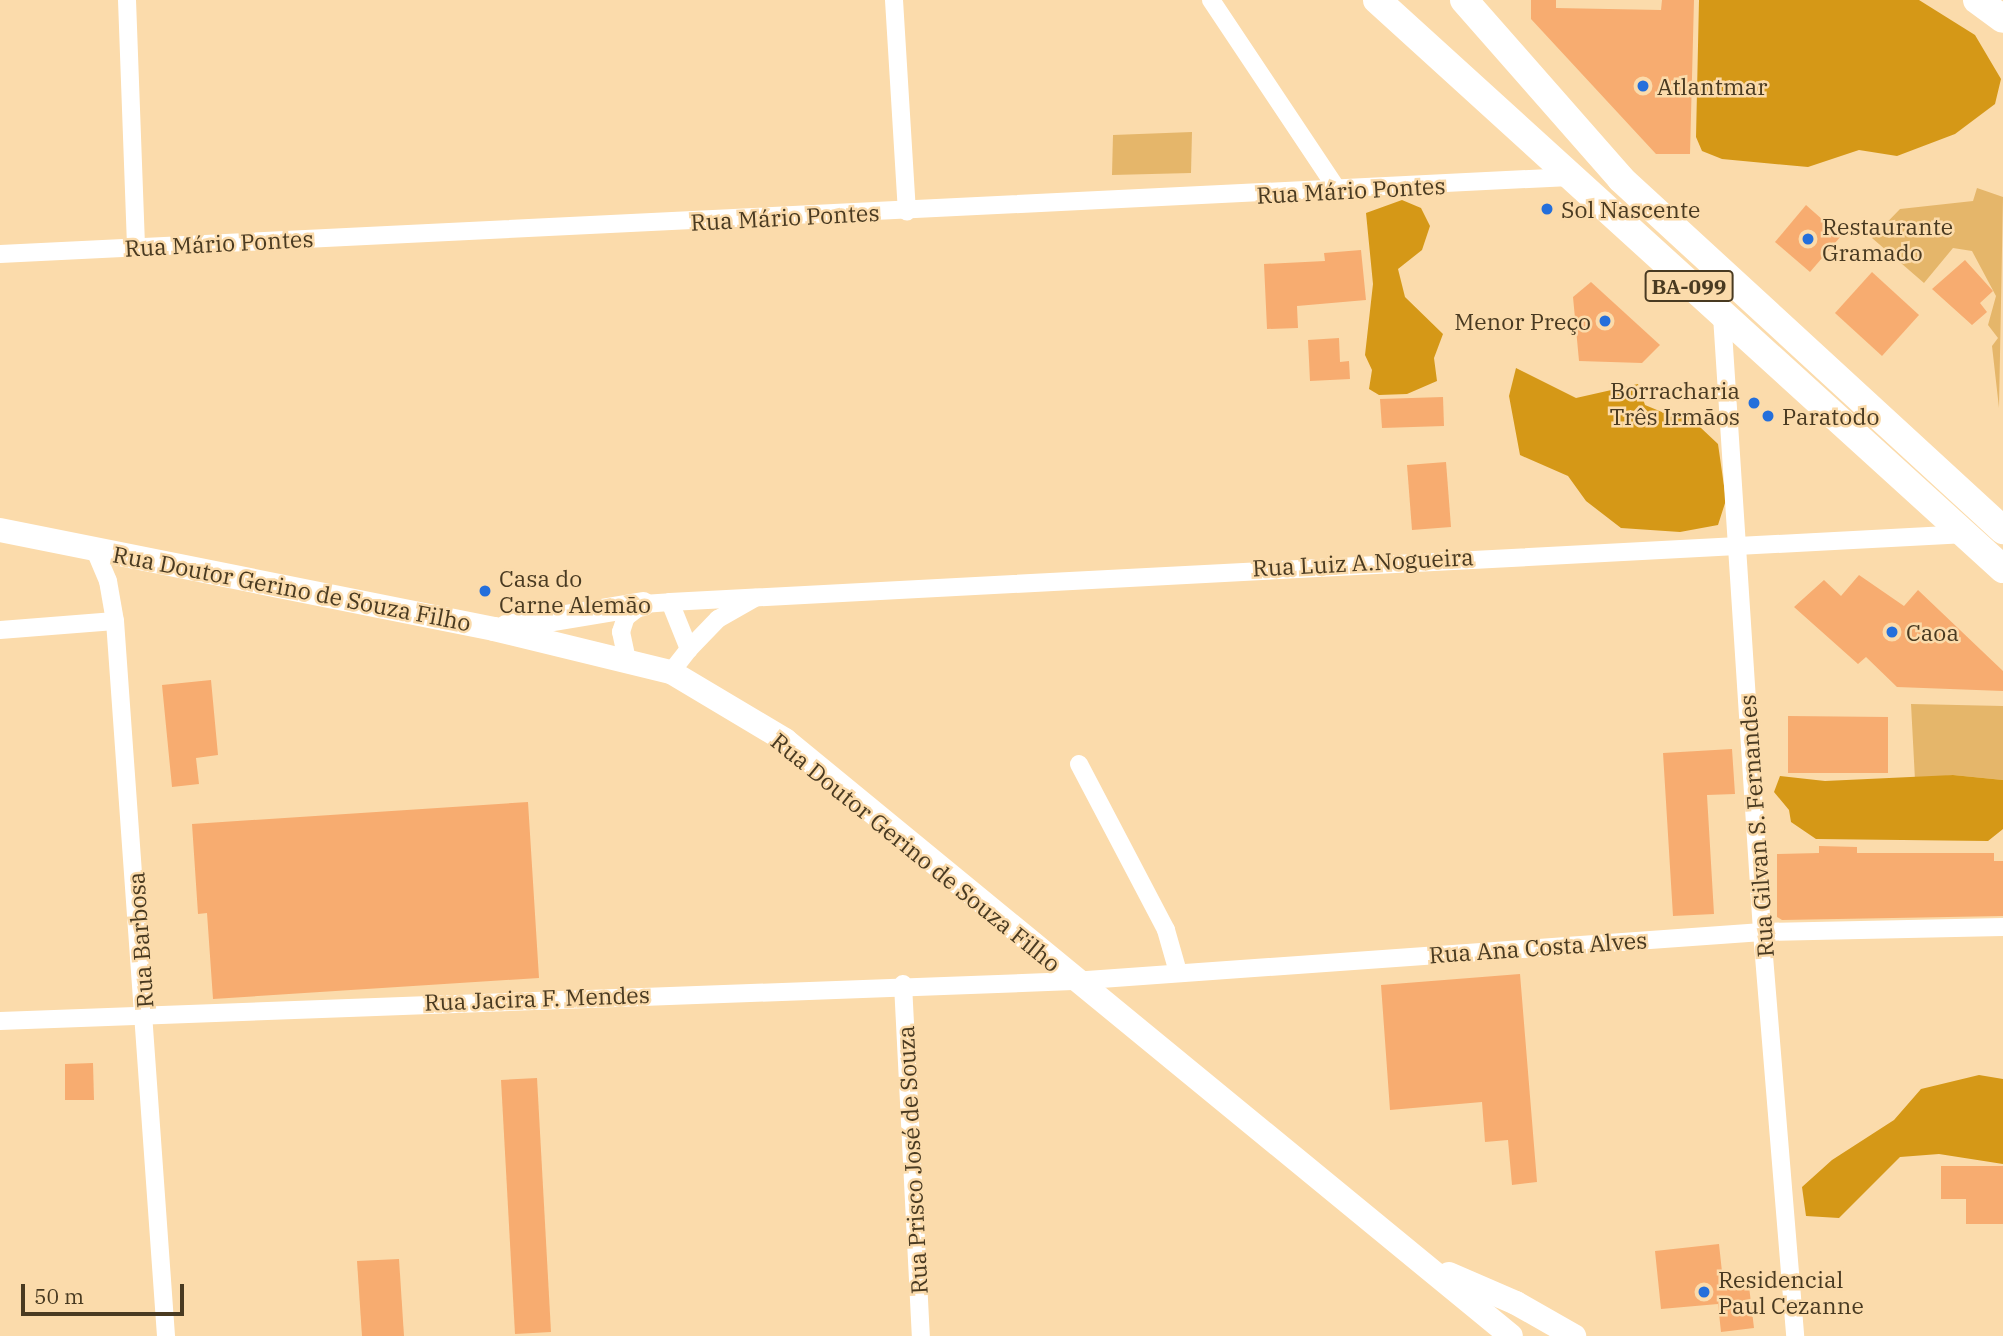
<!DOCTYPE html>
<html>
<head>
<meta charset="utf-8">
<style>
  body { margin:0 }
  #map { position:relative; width:2003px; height:1336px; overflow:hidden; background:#fbdbab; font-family:"IBM Plex Serif",serif }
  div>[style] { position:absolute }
  .green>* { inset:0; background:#e5b66a }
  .forest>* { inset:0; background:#d59817 }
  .building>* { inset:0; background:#f7ac70 }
  .minor>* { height:18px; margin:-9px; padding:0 9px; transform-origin:9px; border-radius:9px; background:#fff }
  .secondary>* { height:24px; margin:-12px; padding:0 12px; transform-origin:12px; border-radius:12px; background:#fff }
  .primary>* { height:28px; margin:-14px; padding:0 14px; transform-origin:14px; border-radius:14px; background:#fff }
  .trunk>* { height:28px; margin:-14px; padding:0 14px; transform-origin:14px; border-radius:14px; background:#fff }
  .dots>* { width:19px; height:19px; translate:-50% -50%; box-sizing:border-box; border:4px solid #fbdbab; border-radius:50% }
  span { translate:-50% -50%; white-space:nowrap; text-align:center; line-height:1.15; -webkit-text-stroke:5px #fbdbab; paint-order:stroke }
  .shield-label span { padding:2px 5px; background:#fbdbab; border:2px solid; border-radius:5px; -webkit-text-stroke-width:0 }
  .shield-label { font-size:21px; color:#493a21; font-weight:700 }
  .poi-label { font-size:23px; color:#493a21 }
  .left { translate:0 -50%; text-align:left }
  .right { translate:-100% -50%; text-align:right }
  .street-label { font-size:23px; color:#493a21 }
  .scale { position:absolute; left:21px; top:1284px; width:163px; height:32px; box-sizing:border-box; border:4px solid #493a21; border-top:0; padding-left:9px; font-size:21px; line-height:24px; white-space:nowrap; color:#493a21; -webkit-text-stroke:5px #fbdbab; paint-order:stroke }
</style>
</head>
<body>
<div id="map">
  <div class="green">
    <div style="clip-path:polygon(1192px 132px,1191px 173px,1112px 175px,1113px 135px)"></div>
    <div style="clip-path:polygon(1977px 188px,2003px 197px,1999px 408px,1992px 346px,1998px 338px,1988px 325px,1996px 296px,1972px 251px,1953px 248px,1924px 283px,1872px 238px,1900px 209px,1973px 201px)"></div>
    <div style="clip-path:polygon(1911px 704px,2003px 706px,2003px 780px,1953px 775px,1915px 780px)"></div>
  </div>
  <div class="forest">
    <div style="clip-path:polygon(1699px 0,1919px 0,1975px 35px,2001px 79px,1995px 104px,1955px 134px,1897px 156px,1859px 150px,1808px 167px,1722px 159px,1702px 151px,1696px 137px)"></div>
    <div style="clip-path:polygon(1402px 200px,1421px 208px,1430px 226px,1422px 250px,1398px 269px,1405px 297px,1443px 334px,1434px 358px,1437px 381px,1407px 394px,1379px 395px,1369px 389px,1372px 370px,1365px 355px,1373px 284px,1366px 213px)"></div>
    <div style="clip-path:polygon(1516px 368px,1576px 398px,1638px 384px,1645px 405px,1669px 415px,1683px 411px,1718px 444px,1726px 500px,1718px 525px,1680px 532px,1621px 528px,1586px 501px,1568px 476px,1520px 455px,1509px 396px)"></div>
    <div style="clip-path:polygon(1953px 775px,2003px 780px,2003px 829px,1988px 841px,1816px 839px,1791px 822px,1789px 810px,1774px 792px,1780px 776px,1825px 781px)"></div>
    <div style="clip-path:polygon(1979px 1075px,2003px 1079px,2003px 1164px,1939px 1154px,1900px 1157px,1839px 1218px,1806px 1216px,1802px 1187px,1832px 1160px,1894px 1120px,1921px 1089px)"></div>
  </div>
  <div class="building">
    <div style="clip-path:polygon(1531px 0,1556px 0,1556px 8px,1661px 10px,1662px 0,1694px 0,1690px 154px,1656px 154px,1531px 19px)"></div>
    <div style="clip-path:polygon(1806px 205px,1841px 236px,1810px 272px,1775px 242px)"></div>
    <div style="clip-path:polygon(1361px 250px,1366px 300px,1297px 306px,1298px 328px,1267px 329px,1264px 264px,1325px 261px,1324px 253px)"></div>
    <div style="clip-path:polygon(1965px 260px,1993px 291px,1980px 303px,1987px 312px,1972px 325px,1932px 289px)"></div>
    <div style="clip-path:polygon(1872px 272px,1919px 315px,1882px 356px,1835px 313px)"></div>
    <div style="clip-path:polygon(1591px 282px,1660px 345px,1642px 363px,1579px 361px,1573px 297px)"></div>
    <div style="clip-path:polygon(1339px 338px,1340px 362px,1349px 361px,1350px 379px,1310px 381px,1308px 340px)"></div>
    <div style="clip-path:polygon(1443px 397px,1444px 426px,1382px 428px,1380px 399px)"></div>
    <div style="clip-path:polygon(1446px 462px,1451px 527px,1412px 530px,1407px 465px)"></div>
    <div style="clip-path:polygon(1859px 575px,1904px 606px,1918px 590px,2003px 671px,2003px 691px,1897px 687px,1866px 657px,1858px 664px,1794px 607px,1824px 580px,1841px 596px)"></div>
    <div style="clip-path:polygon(211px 680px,218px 755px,196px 758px,199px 784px,172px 787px,162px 685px)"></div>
    <div style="clip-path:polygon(1788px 716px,1888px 717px,1888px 773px,1788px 773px)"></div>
    <div style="clip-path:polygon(1732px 749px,1735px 794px,1707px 795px,1714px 914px,1673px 916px,1663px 753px)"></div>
    <div style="clip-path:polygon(528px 802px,539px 978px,213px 999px,207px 913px,198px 914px,192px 824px)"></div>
    <div style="clip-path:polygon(1819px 846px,1857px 847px,1857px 853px,1994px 853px,1994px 861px,2003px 861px,2003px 916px,1782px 920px,1777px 917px,1777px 854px,1819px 853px)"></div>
    <div style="clip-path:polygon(1520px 974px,1537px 1182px,1512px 1185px,1508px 1140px,1485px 1142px,1482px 1102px,1390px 1110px,1381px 985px)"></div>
    <div style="clip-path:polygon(93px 1063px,94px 1100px,65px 1100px,65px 1064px)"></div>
    <div style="clip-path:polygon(537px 1078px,551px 1332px,515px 1334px,501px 1080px)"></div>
    <div style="clip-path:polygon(1941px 1166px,2003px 1166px,2003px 1224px,1966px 1224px,1966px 1199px,1941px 1199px)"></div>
    <div style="clip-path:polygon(1719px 1244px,1723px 1281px,1748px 1278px,1754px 1328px,1721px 1332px,1718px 1304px,1661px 1309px,1655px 1251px)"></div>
    <div style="clip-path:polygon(399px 1259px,404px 1336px,362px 1336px,357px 1261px)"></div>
  </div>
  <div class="minor">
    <div style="left:127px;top:0;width:247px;rotate:87.9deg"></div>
    <div style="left:894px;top:0;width:212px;rotate:86.5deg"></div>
    <div style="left:1211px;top:0;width:231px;rotate:56.3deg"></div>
    <div style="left:0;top:254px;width:1572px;rotate:-2.81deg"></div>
    <div style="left:1722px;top:316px;width:617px;rotate:86.28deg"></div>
    <div style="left:1762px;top:932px;width:405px;rotate:85.3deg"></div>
    <div style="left:94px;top:548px;width:36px;rotate:67deg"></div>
    <div style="left:108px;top:581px;width:41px;rotate:80.1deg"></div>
    <div style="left:115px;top:621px;width:717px;rotate:85.92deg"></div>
    <div style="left:670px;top:602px;width:51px;rotate:68deg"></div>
    <div style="left:689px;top:649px;width:29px;rotate:128deg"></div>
    <div style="left:0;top:630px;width:115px;rotate:-4.5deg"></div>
    <div style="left:689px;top:649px;width:42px;rotate:-46deg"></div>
    <div style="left:718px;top:619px;width:43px;rotate:-29.6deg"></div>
    <div style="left:627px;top:660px;width:29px;rotate:-102deg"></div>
    <div style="left:621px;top:632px;width:16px;rotate:-72deg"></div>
    <div style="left:626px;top:617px;width:21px;rotate:-37deg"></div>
    <div style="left:643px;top:604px;width:27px;rotate:-4deg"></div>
    <div style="left:670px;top:602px;width:1298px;rotate:-3deg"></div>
    <div style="left:1079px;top:764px;width:187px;rotate:62.3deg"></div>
    <div style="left:1166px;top:930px;width:44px;rotate:74.1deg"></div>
    <div style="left:903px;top:984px;width:352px;rotate:87.1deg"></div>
    <div style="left:0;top:1021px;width:1074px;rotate:-2.13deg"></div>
    <div style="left:1073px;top:981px;width:691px;rotate:-4.07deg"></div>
    <div style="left:1762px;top:932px;width:241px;rotate:-1.2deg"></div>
  </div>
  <div class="secondary">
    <div style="left:0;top:530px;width:504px;rotate:11.33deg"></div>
    <div style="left:494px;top:629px;width:182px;rotate:13.7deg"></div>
    <div style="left:671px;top:672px;width:133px;rotate:30.8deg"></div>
    <div style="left:785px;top:740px;width:939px;rotate:39.38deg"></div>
    <div style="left:506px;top:627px;width:139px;rotate:-9.5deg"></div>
    <div style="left:1449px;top:1274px;width:73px;rotate:23.4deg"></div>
    <div style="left:1516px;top:1303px;width:67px;rotate:29.6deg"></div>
  </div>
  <div class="primary">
    <div style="left:1977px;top:0;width:32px;rotate:36deg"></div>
  </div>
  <div class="trunk">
    <div style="left:1377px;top:0;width:846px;rotate:42.27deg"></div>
    <div style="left:1464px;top:0;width:238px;rotate:48.7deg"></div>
    <div style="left:1621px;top:179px;width:519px;rotate:42.58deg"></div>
  </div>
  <div class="dots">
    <div style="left:1643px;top:86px;background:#246fdb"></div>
    <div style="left:1547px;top:209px;background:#246fdb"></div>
    <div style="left:1808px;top:239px;background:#246fdb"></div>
    <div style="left:1605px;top:321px;background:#246fdb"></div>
    <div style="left:1754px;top:403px;background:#246fdb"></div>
    <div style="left:1768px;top:416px;background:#246fdb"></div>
    <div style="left:485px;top:591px;background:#246fdb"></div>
    <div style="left:1892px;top:632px;background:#246fdb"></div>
    <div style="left:1704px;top:1292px;background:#246fdb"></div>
  </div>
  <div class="shield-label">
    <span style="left:1689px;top:286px">BA-099</span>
  </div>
  <div class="poi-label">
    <span class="left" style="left:1657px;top:86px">Atlantmar</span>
    <span class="left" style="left:1561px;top:209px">Sol Nascente</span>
    <span class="left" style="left:1822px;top:239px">Restaurante<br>Gramado</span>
    <span class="right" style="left:1591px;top:321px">Menor Preço</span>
    <span class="right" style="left:1740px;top:403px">Borracharia<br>Três Irmãos</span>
    <span class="left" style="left:1782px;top:416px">Paratodo</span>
    <span class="left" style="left:499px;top:591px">Casa do<br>Carne Alemão</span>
    <span class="left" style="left:1906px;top:632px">Caoa</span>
    <span class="left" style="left:1718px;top:1292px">Residencial<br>Paul Cezanne</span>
  </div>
  <div class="street-label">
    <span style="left:1351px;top:190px;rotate:-3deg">Rua Mário Pontes</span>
    <span style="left:785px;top:217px;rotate:-3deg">Rua Mário Pontes</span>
    <span style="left:219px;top:243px;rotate:-3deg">Rua Mário Pontes</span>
    <span style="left:1363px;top:562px;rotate:-3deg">Rua Luiz A.Nogueira</span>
    <span style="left:292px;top:588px;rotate:11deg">Rua Doutor Gerino de Souza Filho</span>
    <span style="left:1756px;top:826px;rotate:-94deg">Rua Gilvan S. Fernandes</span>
    <span style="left:916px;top:852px;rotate:39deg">Rua Doutor Gerino de Souza Filho</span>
    <span style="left:140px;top:940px;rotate:-94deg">Rua Barbosa</span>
    <span style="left:1538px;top:947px;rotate:-4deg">Rua Ana Costa Alves</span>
    <span style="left:537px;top:998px;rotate:-2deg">Rua Jacira F. Mendes</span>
    <span style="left:912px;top:1160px;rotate:-93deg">Rua Prisco José de Souza</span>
  </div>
  <div class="scale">50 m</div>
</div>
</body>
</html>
